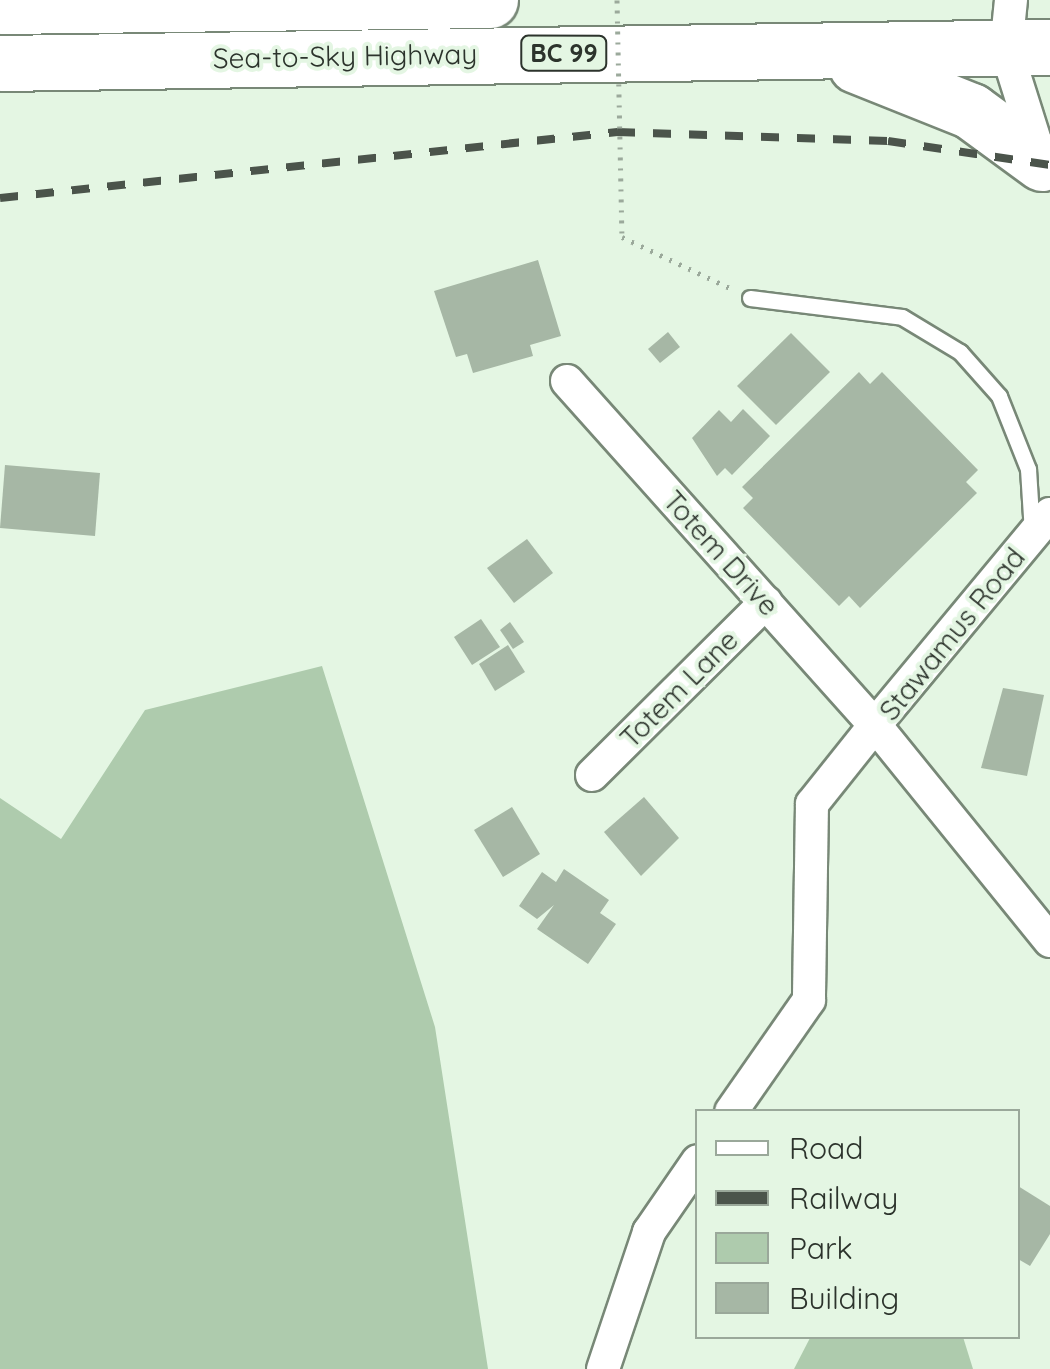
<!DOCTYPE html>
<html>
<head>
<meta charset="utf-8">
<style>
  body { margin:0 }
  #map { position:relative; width:1050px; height:1369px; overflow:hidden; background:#e4f6e3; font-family:Quicksand,sans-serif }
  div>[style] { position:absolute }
  .green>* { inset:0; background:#aecbad }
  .building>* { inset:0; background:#a6b7a5 }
  .path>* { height:5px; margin-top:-2.5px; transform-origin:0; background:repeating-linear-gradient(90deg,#9ba99b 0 2.5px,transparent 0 10.5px) }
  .roads { filter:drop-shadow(2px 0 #788877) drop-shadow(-2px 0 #788877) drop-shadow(0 2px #788877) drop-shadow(0 -2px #788877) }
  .lane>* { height:15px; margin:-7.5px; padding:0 7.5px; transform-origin:7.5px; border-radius:7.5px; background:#fff }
  .street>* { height:32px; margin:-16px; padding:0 16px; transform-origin:16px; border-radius:16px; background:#fff }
  .highway>* { height:55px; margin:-27.5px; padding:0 27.5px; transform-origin:27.5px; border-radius:27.5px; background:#fff }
  .rail>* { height:8px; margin-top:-4px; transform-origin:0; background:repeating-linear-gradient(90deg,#4b544b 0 18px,transparent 0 36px) }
  .path-bridge>* { height:5px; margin-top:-2.5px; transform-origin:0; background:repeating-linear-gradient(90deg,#9ba99b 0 2.5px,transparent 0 10.5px) }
  span { translate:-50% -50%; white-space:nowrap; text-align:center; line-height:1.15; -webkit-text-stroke:8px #e4f6e3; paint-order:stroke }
  .shield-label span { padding:2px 8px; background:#e4f6e3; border:2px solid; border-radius:8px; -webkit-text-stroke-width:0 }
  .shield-label { font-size:25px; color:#2c332c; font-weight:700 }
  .street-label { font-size:28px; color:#2c332c }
  .legend { position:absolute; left:695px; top:1109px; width:325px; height:230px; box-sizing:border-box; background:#e4f6e3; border:2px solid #9aa89a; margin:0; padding:12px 18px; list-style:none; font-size:30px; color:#2c332c }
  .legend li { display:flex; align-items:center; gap:20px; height:50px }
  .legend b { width:50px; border:2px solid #9aa89a }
</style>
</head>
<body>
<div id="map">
  <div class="green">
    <div style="clip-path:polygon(322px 666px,435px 1027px,488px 1369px,0 1369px,0 798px,61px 839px,145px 710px)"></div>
    <div style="clip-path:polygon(811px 1336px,963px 1337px,973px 1369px,794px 1369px)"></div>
  </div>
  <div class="building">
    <div style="clip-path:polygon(538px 260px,561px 336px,530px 345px,533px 356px,473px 373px,467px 354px,456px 357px,434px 291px)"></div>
    <div style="clip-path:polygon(668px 332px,680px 347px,660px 363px,648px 349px)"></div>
    <div style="clip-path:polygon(791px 333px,830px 372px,776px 425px,737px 386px)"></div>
    <div style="clip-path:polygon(859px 372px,870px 384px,882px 372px,978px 470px,966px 482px,977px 493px,860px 608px,849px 596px,839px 606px,743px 508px,753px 498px,742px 487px)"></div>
    <div style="clip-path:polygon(743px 409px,770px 436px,732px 475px,725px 468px,717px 476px,692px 438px,719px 410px,731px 422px)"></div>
    <div style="clip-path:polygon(5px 465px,100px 473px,95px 536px,0 528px)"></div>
    <div style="clip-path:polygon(527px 539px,553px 573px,514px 603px,487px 568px)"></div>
    <div style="clip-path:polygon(481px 619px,500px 647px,472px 665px,454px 637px)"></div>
    <div style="clip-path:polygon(510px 622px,524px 642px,513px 649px,500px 630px)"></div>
    <div style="clip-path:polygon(508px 645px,525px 672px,495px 691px,479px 664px)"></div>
    <div style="clip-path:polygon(1003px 688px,1044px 695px,1027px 776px,981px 768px)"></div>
    <div style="clip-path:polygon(644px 797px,679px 838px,641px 876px,604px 832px)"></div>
    <div style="clip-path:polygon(512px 807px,540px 854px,503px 877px,474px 830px)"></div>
    <div style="clip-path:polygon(564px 869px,609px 900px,600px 913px,616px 924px,588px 964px,537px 929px,554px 905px,537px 919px,519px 906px,542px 872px,556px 882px)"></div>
    <div style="clip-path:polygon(1018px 1186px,1050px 1206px,1050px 1234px,1030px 1266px,1018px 1259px)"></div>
  </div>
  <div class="path">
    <div style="left:622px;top:237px;width:124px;rotate:25.3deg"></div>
  </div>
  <div class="roads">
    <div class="lane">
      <div style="left:750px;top:298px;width:153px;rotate:7.1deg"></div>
      <div style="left:902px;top:317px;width:68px;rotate:31.1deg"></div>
      <div style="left:960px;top:352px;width:59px;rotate:48.4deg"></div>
      <div style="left:999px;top:396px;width:79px;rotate:68.3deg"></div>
      <div style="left:1028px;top:469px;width:63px;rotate:86.4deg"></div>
    </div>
    <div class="street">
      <div style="left:1011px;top:0;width:49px;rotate:95.8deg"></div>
      <div style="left:1006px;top:49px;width:116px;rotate:72.5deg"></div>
      <div style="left:567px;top:381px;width:462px;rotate:48.2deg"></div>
      <div style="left:875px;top:725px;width:101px;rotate:128.6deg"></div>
      <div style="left:812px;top:804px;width:196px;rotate:90.9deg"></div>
      <div style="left:809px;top:1000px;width:136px;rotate:124.9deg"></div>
      <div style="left:1050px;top:514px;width:274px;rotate:129.7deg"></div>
      <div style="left:875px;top:725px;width:278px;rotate:51deg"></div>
      <div style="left:592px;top:775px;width:245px;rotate:-44.8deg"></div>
      <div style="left:603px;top:1369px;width:145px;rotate:-71.4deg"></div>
      <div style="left:649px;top:1232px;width:86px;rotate:-55.4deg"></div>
    </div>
    <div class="highway">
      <div style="left:0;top:6px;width:490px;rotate:-0.7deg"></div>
      <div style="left:0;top:63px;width:1050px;rotate:-0.87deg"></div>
      <div style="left:856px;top:65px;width:124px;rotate:21.8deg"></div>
      <div style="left:971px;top:111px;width:88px;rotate:36.2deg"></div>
    </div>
  </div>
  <div class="rail">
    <div style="left:0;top:198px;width:621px;rotate:-6.11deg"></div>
    <div style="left:617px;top:132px;width:271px;rotate:1.9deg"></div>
    <div style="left:888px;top:141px;width:164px;rotate:8.4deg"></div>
  </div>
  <div class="path-bridge">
    <div style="left:617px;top:0;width:237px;rotate:88.8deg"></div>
  </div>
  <div class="shield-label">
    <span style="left:564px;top:53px">BC 99</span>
  </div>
  <div class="street-label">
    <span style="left:345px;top:56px;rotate:-1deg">Sea-to-Sky Highway</span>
    <span style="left:721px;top:553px;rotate:48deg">Totem Drive</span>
    <span style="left:952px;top:634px;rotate:-51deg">Stawamus Road</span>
    <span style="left:679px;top:689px;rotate:-45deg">Totem Lane</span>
  </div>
  <ul class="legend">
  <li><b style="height:12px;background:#fff"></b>Road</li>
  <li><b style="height:12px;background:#4b544b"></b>Railway</li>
  <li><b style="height:28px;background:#aecbad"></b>Park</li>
  <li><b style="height:28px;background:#a6b7a5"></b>Building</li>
  </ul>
</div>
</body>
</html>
